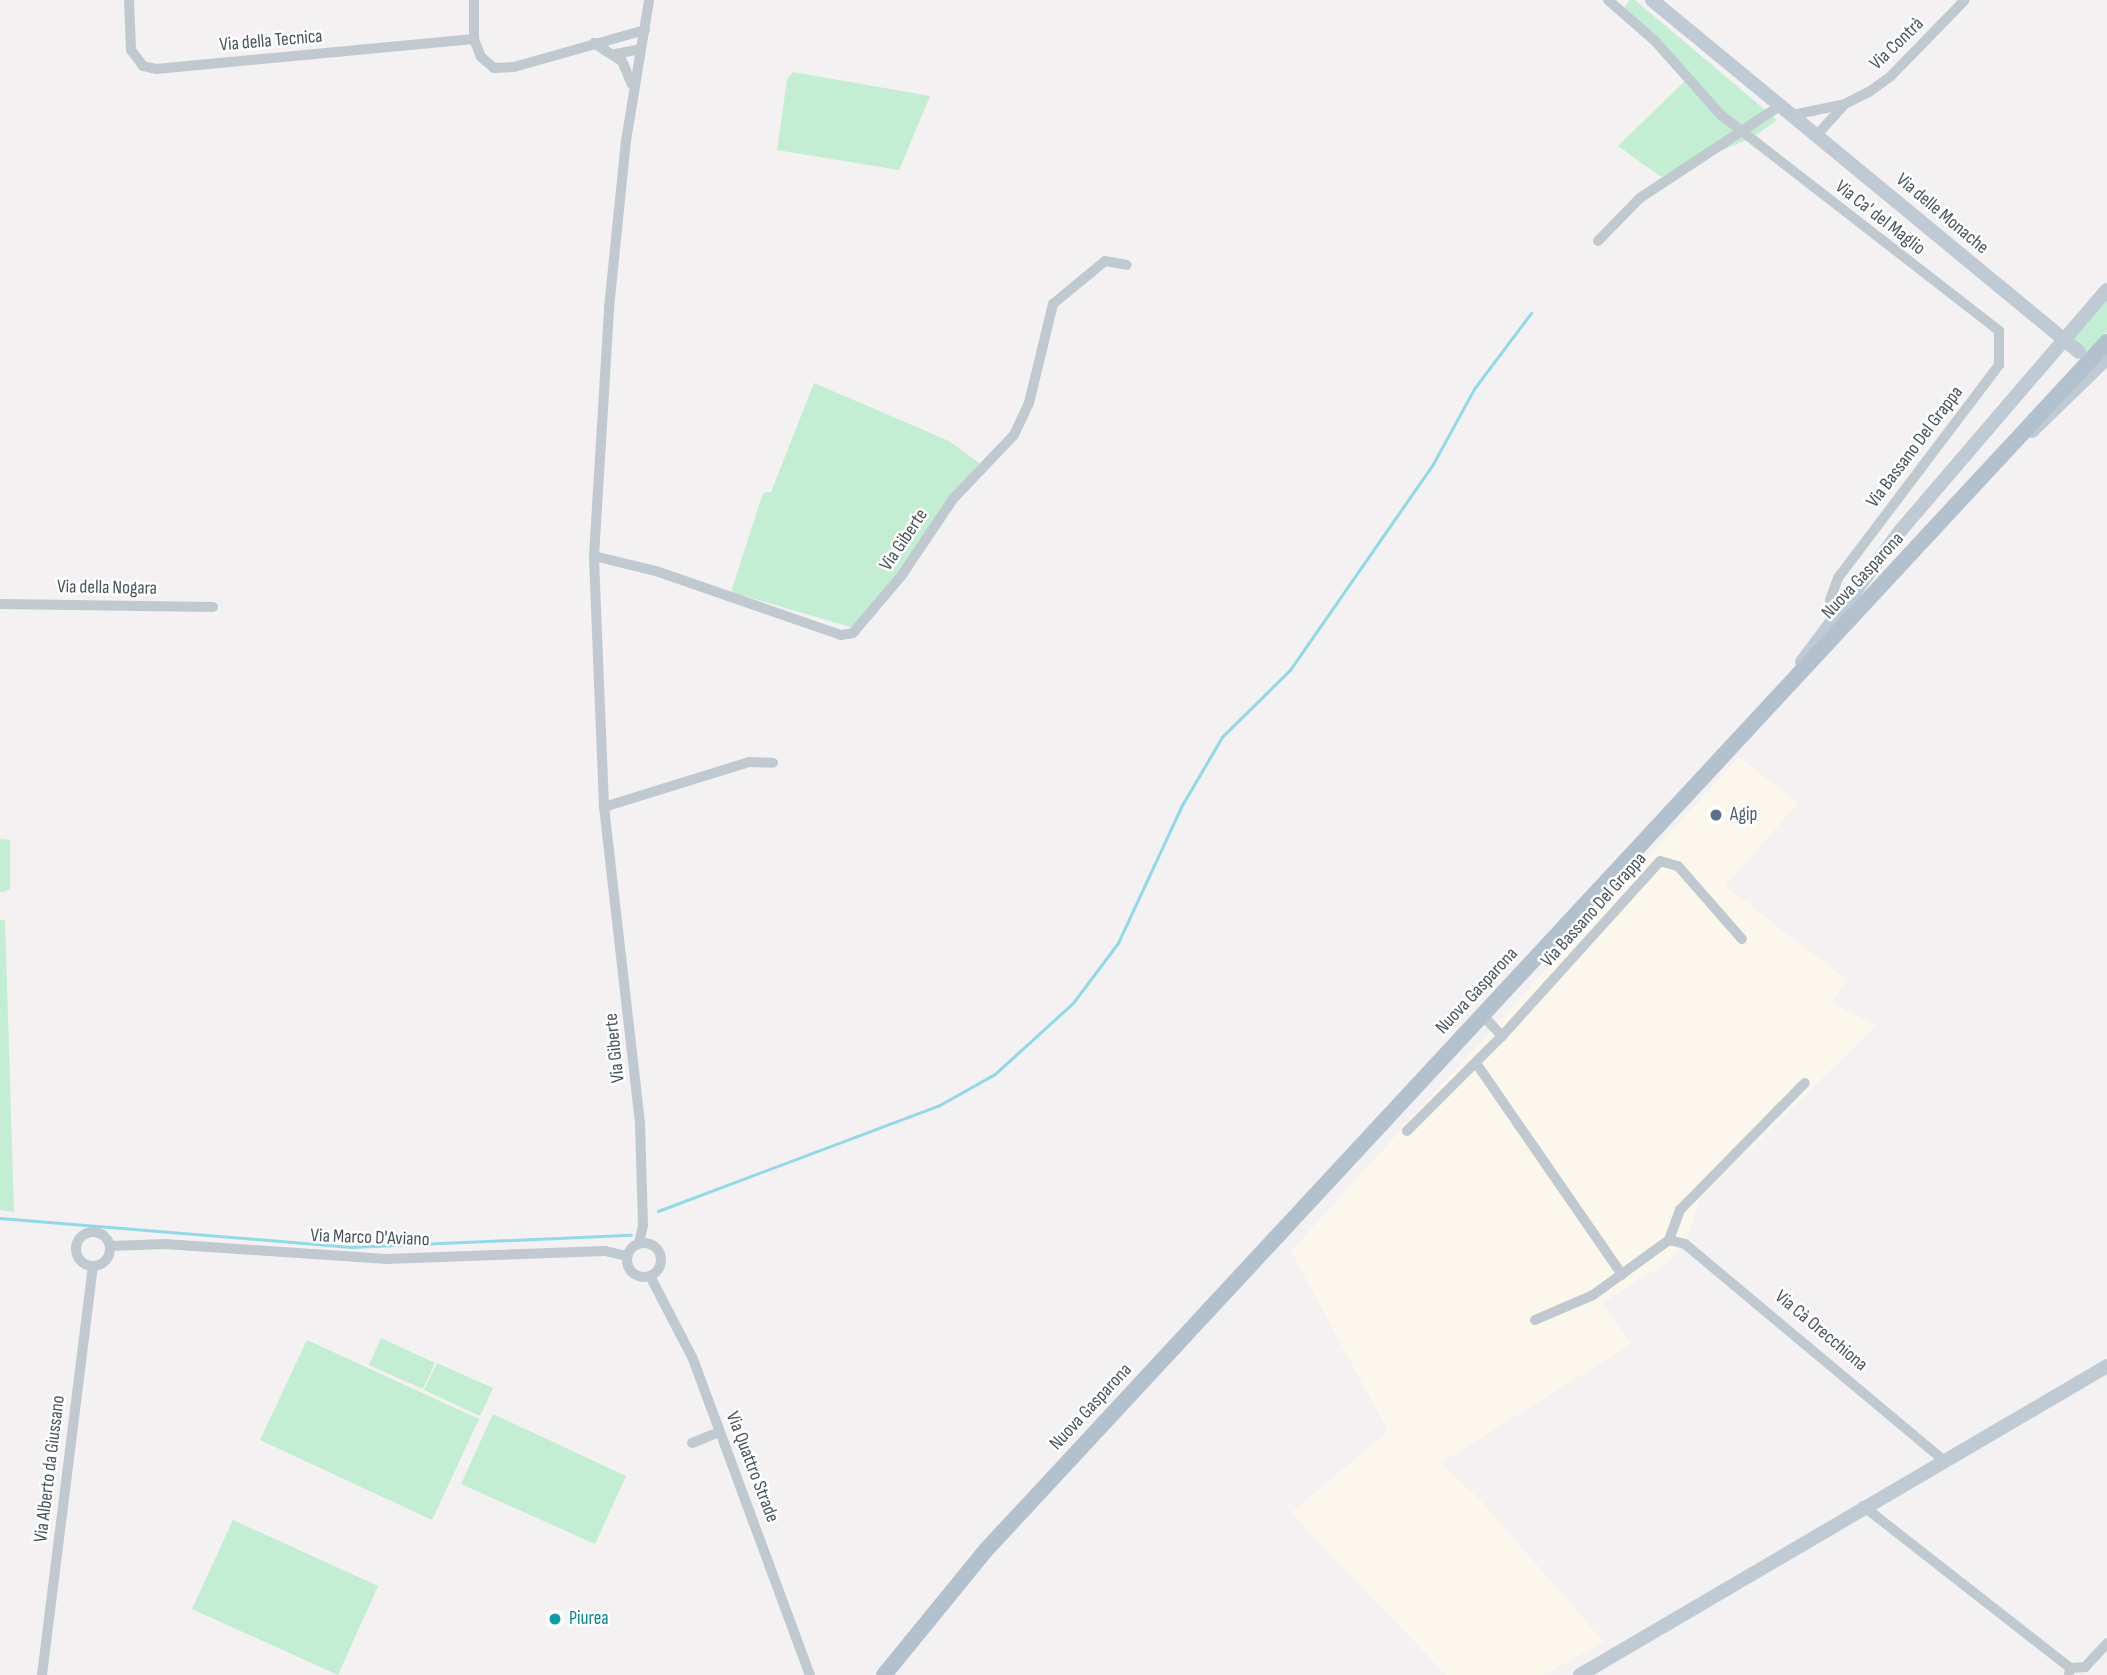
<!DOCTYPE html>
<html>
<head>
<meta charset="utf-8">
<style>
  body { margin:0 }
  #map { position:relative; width:2107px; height:1675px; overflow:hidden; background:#f3f1f1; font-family:"Sofia Sans Condensed",sans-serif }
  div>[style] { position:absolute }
  .commercial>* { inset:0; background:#fcf7ed }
  .green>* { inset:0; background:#c3eed3 }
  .stream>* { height:2.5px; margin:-1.25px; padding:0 1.25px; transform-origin:1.25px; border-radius:1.25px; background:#92d8e9 }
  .street>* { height:10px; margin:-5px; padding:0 5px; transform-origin:5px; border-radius:5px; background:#c0c9cf }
  .street>.ring { margin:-5px; padding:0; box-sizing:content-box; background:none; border:10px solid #c0c9cf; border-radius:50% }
  .secondary>* { height:14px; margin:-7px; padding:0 7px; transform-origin:7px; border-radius:7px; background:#c0cad4 }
  .primary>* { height:16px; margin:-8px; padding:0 8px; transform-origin:8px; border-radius:8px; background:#b3c1ce }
  .dots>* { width:19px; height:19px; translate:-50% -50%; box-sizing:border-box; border:4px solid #fff; border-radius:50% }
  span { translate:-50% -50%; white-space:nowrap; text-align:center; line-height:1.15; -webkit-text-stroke:5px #fff; paint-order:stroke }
  .street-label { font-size:19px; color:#4a555e }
  .service-label { font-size:19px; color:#4e5e75 }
  .left { translate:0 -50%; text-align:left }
  .culture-label { font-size:19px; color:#0d838f }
</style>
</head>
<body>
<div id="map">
  <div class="commercial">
    <div style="clip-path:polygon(1739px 757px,1798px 803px,1725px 886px,1847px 980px,1831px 1003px,1876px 1025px,1699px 1200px,1689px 1235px,1671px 1260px,1602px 1303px,1631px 1344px,1441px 1463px,1480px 1500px,1604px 1642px,1543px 1675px,1446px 1675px,1291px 1513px,1388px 1431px,1291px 1251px)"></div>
  </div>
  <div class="green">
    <div style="clip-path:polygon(1630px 0,1635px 0,1777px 120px,1753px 137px,1661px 177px,1618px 146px,1685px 81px,1622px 11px)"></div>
    <div style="clip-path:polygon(793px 72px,930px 96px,899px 170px,777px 150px,787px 80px)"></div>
    <div style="clip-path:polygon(2107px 292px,2107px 332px,2083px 359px,2056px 340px)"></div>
    <div style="clip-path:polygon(814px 383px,949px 441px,982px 465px,857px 629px,731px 592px,763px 493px,771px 492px)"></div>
    <div style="clip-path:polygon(0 839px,10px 840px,10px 889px,4px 892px,0 892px)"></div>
    <div style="clip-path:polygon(0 920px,5px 920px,14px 1212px,0 1210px)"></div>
    <div style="clip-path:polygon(381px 1338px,435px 1363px,423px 1389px,369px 1365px)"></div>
    <div style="clip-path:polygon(307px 1340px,479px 1419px,432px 1520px,260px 1440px)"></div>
    <div style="clip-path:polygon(437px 1363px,493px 1388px,480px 1416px,424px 1390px)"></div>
    <div style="clip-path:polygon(493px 1414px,626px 1476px,595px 1544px,461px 1484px)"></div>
    <div style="clip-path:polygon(233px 1520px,378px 1586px,338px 1675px,192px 1609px)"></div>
  </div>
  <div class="stream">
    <div style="left:658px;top:1211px;width:299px;rotate:-20.6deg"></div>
    <div style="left:938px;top:1106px;width:65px;rotate:-29.3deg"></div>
    <div style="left:995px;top:1074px;width:105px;rotate:-42.3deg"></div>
    <div style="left:1073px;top:1003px;width:75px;rotate:-53.1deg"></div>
    <div style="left:1118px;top:943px;width:150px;rotate:-65.1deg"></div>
    <div style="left:1181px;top:807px;width:81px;rotate:-59.6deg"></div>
    <div style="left:1222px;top:737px;width:95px;rotate:-44.6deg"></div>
    <div style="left:1290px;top:670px;width:251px;rotate:-55.2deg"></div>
    <div style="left:1433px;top:464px;width:85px;rotate:-61.3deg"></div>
    <div style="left:1474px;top:389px;width:95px;rotate:-53.1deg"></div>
    <div style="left:0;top:1218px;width:352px;rotate:4.7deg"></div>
    <div style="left:351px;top:1247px;width:280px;rotate:-2.5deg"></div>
  </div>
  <div class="street">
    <div style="left:129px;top:0;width:50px;rotate:87.7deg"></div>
    <div style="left:131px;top:50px;width:20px;rotate:53deg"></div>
    <div style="left:143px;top:66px;width:13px;rotate:13deg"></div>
    <div style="left:156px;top:69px;width:319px;rotate:-5.4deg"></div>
    <div style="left:474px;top:0;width:39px;rotate:90deg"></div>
    <div style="left:474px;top:39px;width:19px;rotate:69deg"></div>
    <div style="left:481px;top:57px;width:17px;rotate:40deg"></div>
    <div style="left:494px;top:68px;width:20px;rotate:-3deg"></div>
    <div style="left:514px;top:67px;width:136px;rotate:-15.8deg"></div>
    <div style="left:1608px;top:0;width:62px;rotate:41.1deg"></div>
    <div style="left:1655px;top:41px;width:99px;rotate:48.3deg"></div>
    <div style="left:1721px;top:115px;width:352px;rotate:37.8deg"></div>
    <div style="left:1999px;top:331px;width:34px;rotate:90deg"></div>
    <div style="left:1999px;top:365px;width:267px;rotate:127.1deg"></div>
    <div style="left:1838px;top:578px;width:23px;rotate:110deg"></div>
    <div style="left:1830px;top:600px;width:19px;rotate:84deg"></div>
    <div style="left:594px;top:43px;width:33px;rotate:33deg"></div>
    <div style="left:622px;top:61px;width:25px;rotate:67deg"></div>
    <div style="left:615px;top:54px;width:26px;rotate:-11deg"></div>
    <div style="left:1793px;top:115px;width:53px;rotate:-11.9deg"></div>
    <div style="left:1845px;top:104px;width:27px;rotate:-27deg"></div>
    <div style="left:1869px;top:92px;width:26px;rotate:-36deg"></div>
    <div style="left:1890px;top:77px;width:107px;rotate:-45.8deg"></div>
    <div style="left:1817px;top:135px;width:38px;rotate:-48deg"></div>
    <div style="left:1598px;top:241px;width:60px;rotate:-45.7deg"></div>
    <div style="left:1640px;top:198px;width:169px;rotate:-33.4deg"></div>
    <div style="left:594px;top:556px;width:64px;rotate:13.6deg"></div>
    <div style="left:656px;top:571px;width:196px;rotate:19.1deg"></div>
    <div style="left:841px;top:635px;width:12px;rotate:-9deg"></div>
    <div style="left:853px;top:633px;width:76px;rotate:-49.8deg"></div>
    <div style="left:902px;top:575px;width:92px;rotate:-56.1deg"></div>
    <div style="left:953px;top:499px;width:88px;rotate:-46.4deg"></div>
    <div style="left:1014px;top:435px;width:35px;rotate:-65deg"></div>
    <div style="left:1029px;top:403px;width:102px;rotate:-76.4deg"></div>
    <div style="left:1053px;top:304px;width:67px;rotate:-39.6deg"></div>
    <div style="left:1105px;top:261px;width:22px;rotate:10deg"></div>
    <div style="left:0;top:604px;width:213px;rotate:0.8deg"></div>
    <div style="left:604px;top:807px;width:152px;rotate:-17.2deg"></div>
    <div style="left:749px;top:762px;width:24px;rotate:2deg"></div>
    <div style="left:1483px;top:1016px;width:28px;rotate:46deg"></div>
    <div style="left:1476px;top:1063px;width:257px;rotate:55.4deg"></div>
    <div style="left:1407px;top:1131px;width:134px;rotate:-45deg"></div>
    <div style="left:1502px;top:1036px;width:236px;rotate:-47.9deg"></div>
    <div style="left:1660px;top:861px;width:19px;rotate:16deg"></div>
    <div style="left:1678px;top:866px;width:97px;rotate:48.8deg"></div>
    <div class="ring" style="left:76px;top:1232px;width:24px;height:24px"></div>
    <div style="left:1669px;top:1240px;width:32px;rotate:-70deg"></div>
    <div style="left:1680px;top:1210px;width:178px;rotate:-45.5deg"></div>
    <div class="ring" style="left:627px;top:1243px;width:24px;height:24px"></div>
    <div style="left:639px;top:1243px;width:18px;rotate:-77deg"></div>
    <div style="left:643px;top:1225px;width:102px;rotate:-91.7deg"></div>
    <div style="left:640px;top:1123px;width:318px;rotate:-96.5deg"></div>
    <div style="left:604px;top:807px;width:251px;rotate:-92.3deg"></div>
    <div style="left:594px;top:556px;width:248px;rotate:-86.5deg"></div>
    <div style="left:609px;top:308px;width:168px;rotate:-84.2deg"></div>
    <div style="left:626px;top:141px;width:143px;rotate:-80.7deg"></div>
    <div style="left:110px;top:1246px;width:55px;rotate:-2.1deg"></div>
    <div style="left:165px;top:1244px;width:222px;rotate:3.9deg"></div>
    <div style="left:386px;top:1259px;width:219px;rotate:-2.1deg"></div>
    <div style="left:605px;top:1251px;width:23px;rotate:13deg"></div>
    <div style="left:650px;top:1276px;width:93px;rotate:62.6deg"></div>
    <div style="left:693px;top:1359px;width:337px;rotate:69.7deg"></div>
    <div style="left:1535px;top:1320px;width:63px;rotate:-23.3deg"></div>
    <div style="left:1593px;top:1295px;width:94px;rotate:-35.9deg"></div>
    <div style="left:1669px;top:1240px;width:16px;rotate:14deg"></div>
    <div style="left:1685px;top:1244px;width:336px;rotate:39.9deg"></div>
    <div style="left:692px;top:1443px;width:29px;rotate:-22deg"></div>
    <div style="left:1863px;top:1506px;width:263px;rotate:38deg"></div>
    <div style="left:2070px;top:1668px;width:7px;rotate:98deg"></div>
    <div style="left:2070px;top:1668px;width:15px;rotate:-4deg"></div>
    <div style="left:2085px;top:1667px;width:33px;rotate:-47deg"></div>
    <div style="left:42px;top:1675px;width:411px;rotate:-82.9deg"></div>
  </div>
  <div class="secondary">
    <div style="left:1652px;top:0;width:553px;rotate:39.5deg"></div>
    <div style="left:2032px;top:431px;width:105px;rotate:-44.2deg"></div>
    <div style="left:1802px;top:662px;width:165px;rotate:-53.1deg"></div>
    <div style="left:1901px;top:530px;width:316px;rotate:-49.4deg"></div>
    <div style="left:1580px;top:1675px;width:611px;rotate:-30.38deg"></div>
  </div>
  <div class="primary">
    <div style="left:884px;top:1675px;width:161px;rotate:-50.8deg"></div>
    <div style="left:986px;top:1550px;width:1648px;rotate:-47.14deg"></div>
  </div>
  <div class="dots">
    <div style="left:1716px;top:815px;background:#5c6f8a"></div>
    <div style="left:555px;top:1619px;background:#0f9aa8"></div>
  </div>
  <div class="street-label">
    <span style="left:271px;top:41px;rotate:-5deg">Via della Tecnica</span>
    <span style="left:1897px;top:44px;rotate:-44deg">Via Contrà</span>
    <span style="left:1942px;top:214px;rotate:40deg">Via delle Monache</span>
    <span style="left:1880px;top:218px;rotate:38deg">Via Ca' del Maglio</span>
    <span style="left:1915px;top:447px;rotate:-53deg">Via Bassano Del Grappa</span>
    <span style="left:904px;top:540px;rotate:-56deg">Via Giberte</span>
    <span style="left:1863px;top:576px;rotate:-47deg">Nuova Gasparona</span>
    <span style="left:107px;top:588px;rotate:1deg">Via della Nogara</span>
    <span style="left:1594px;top:910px;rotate:-48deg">Via Bassano Del Grappa</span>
    <span style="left:1477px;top:991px;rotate:-47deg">Nuova Gasparona</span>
    <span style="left:615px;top:1048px;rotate:-96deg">Via Giberte</span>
    <span style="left:370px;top:1238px;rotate:2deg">Via Marco D'Aviano</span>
    <span style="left:1821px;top:1331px;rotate:40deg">Via Cà Orecchiona</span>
    <span style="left:1091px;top:1407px;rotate:-47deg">Nuova Gasparona</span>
    <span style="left:752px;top:1467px;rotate:69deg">Via Quattro Strade</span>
    <span style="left:50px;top:1469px;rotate:-83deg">Via Alberto da Giussano</span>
  </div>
  <div class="service-label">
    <span class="left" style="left:1730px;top:815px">Agip</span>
  </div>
  <div class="culture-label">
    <span class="left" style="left:569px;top:1619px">Piurea</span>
  </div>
</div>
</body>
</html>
